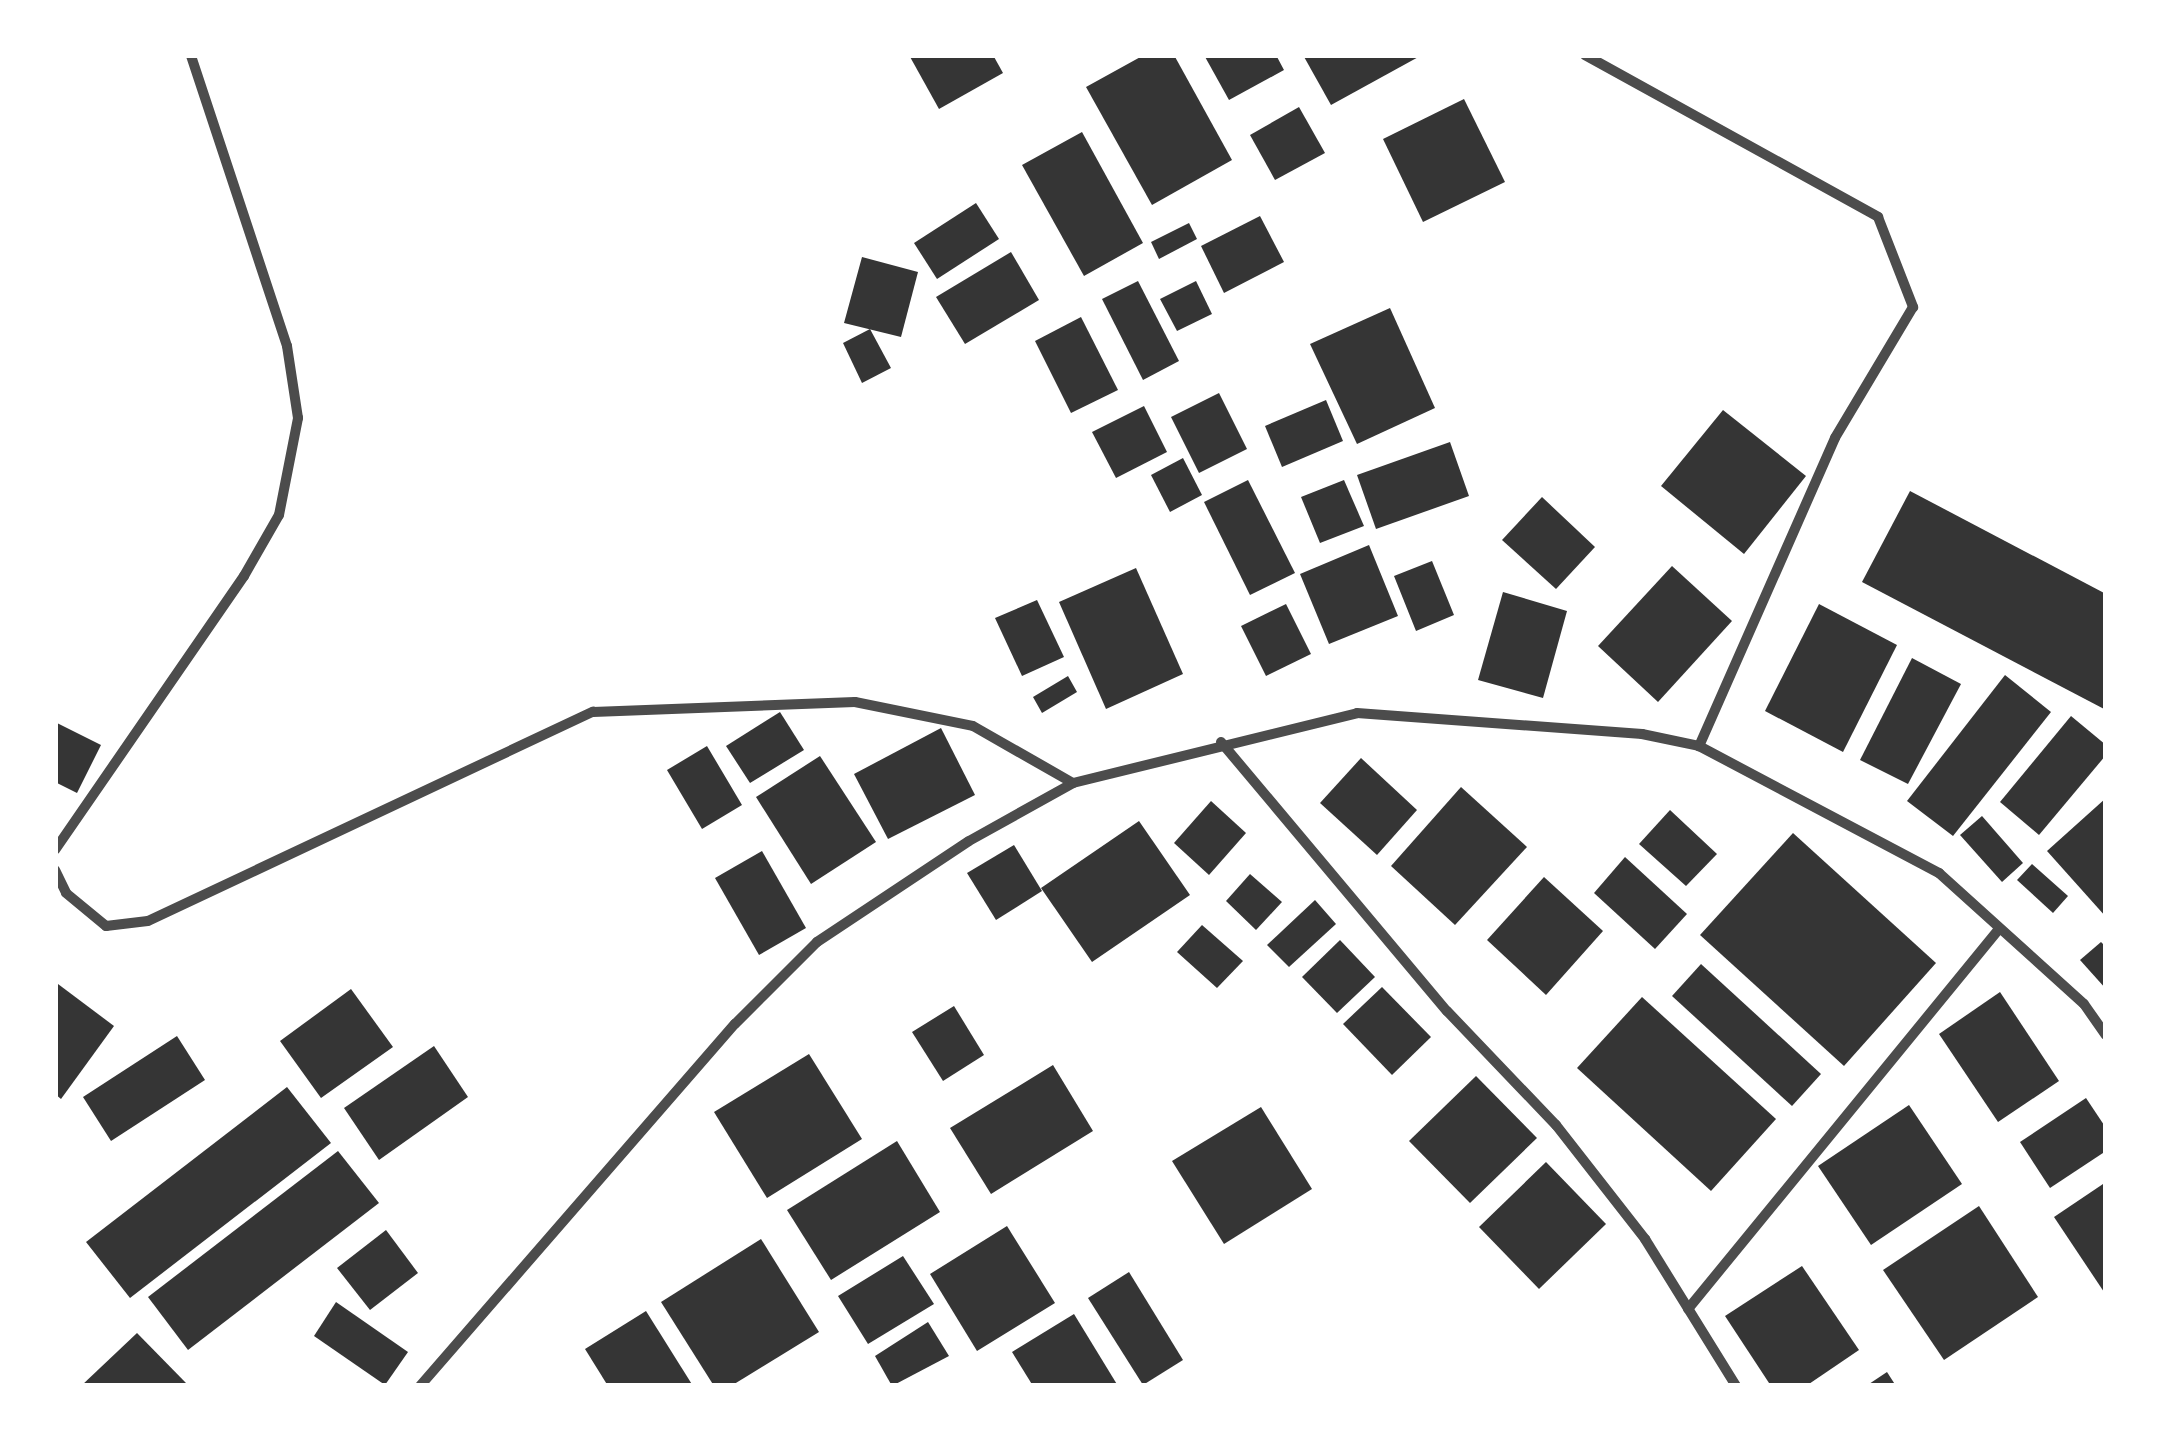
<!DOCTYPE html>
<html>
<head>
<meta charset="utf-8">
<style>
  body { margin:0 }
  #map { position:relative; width:2161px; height:1441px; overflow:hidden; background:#fff; font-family:"PT Sans Narrow",sans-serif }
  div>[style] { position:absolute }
  .building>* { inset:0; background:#353535 }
  .minor>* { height:10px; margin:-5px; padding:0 5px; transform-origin:5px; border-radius:5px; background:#4c4c4c }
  span { translate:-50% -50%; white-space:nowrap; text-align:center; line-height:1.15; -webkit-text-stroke:10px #fff; paint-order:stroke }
  .frame { position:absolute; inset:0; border:58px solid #fff; pointer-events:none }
</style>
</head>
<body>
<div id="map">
  <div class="building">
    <div style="clip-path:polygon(909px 55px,993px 55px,1003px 73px,939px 109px)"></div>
    <div style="clip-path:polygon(1144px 55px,1174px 55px,1232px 160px,1152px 205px,1086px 87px)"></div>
    <div style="clip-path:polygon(1204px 55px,1276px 55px,1284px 70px,1229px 100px)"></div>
    <div style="clip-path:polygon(1303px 55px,1422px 55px,1331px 105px)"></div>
    <div style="clip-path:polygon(1464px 99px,1505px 182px,1423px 222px,1383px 139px)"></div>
    <div style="clip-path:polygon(1299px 107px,1325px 153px,1275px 180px,1250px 135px)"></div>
    <div style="clip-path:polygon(1082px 132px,1143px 243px,1084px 276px,1022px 165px)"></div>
    <div style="clip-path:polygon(976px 203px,999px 239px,937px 279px,914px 243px)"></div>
    <div style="clip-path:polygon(1260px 216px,1284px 262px,1224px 293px,1201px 246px)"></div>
    <div style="clip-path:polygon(1189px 223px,1197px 239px,1159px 259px,1151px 242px)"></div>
    <div style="clip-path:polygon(1011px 252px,1039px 300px,965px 344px,936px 297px)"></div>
    <div style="clip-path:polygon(862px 257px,918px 272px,901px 337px,844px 323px)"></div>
    <div style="clip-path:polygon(1138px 281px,1179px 361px,1143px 380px,1102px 299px)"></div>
    <div style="clip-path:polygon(1196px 281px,1212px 314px,1177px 331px,1160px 299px)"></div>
    <div style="clip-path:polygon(1390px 308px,1435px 408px,1357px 444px,1310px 344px)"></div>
    <div style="clip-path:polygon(1081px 317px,1118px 390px,1071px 413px,1035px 341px)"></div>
    <div style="clip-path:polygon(870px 329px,891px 368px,862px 383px,843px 343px)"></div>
    <div style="clip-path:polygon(1219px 393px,1247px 449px,1199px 473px,1171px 417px)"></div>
    <div style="clip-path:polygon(1326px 400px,1343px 441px,1282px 467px,1265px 426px)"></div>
    <div style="clip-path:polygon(1144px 406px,1167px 452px,1116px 478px,1092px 432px)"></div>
    <div style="clip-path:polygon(1723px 410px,1806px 476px,1744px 554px,1661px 486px)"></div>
    <div style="clip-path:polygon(1450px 442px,1469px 496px,1376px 529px,1357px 475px)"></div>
    <div style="clip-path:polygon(1183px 458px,1202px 495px,1170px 512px,1151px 475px)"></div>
    <div style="clip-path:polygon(1248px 480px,1295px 573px,1250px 595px,1204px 502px)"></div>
    <div style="clip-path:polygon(1344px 480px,1364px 526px,1320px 543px,1301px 497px)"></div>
    <div style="clip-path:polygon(1910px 491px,2106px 594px,2106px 710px,1862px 582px)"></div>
    <div style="clip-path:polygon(1542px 497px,1595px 547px,1556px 589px,1502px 540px)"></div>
    <div style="clip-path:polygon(1369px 545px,1398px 616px,1329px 644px,1300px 574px)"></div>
    <div style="clip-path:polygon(1432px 561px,1454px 615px,1416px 631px,1394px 576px)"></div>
    <div style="clip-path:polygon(1672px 566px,1732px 621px,1658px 702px,1598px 646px)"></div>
    <div style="clip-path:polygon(1136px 568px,1183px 674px,1106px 709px,1059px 602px)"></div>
    <div style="clip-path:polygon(1503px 592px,1567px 611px,1543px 698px,1478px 680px)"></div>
    <div style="clip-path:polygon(1037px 600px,1064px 657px,1022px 676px,995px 618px)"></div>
    <div style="clip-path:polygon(1286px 604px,1311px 654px,1266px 676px,1241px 626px)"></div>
    <div style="clip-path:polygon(1819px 604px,1897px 645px,1843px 752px,1765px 711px)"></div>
    <div style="clip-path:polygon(1912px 658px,1961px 684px,1908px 784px,1860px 760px)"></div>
    <div style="clip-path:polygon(2005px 675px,2051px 712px,1953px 836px,1907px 801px)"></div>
    <div style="clip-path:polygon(1068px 676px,1077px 692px,1042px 713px,1033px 697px)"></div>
    <div style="clip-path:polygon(780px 712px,804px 750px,750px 783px,726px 746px)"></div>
    <div style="clip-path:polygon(2071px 716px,2106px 745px,2106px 755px,2039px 835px,2000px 802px)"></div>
    <div style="clip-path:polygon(55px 722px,101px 745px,77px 793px,55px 782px)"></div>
    <div style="clip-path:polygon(941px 728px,975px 795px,888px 839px,854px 774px)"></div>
    <div style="clip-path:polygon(707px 746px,742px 805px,702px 829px,667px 770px)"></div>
    <div style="clip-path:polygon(820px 756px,876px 842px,811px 884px,756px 797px)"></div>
    <div style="clip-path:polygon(1361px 758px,1417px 810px,1377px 855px,1320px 803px)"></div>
    <div style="clip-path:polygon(1461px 787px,1527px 847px,1455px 925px,1391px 866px)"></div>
    <div style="clip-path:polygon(2106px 798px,2106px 917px,2047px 851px)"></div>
    <div style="clip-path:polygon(1211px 801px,1246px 833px,1209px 875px,1174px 843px)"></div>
    <div style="clip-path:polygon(1670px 810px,1717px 854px,1686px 886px,1639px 844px)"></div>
    <div style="clip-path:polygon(1982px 816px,2023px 863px,2002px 882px,1960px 835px)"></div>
    <div style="clip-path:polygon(1139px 821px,1190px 895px,1092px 962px,1041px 888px)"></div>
    <div style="clip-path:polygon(1793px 833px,1936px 963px,1844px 1066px,1700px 935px)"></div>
    <div style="clip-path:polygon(1014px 845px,1042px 891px,996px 920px,967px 873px)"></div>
    <div style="clip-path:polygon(762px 851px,806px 928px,759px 955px,715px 878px)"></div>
    <div style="clip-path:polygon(1625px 857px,1687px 914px,1655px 949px,1594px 893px)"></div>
    <div style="clip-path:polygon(2032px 864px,2068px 896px,2053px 913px,2017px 880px)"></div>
    <div style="clip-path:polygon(1250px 874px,1282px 902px,1256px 930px,1226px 901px)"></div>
    <div style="clip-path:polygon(1544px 877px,1603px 931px,1546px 995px,1487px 940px)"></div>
    <div style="clip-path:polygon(1315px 900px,1336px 924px,1289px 967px,1267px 945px)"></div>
    <div style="clip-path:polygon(1202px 925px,1243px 961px,1217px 988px,1177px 952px)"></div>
    <div style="clip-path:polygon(1340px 940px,1375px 977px,1337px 1013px,1302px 977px)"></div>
    <div style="clip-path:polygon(2101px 942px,2106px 947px,2106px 989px,2080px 960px)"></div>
    <div style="clip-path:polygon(1701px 964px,1821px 1074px,1792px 1106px,1672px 996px)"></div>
    <div style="clip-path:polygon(58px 984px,114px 1026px,61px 1099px,55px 1094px)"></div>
    <div style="clip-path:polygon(1382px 987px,1431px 1037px,1392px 1075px,1343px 1024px)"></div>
    <div style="clip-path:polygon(351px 989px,393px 1047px,321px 1098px,280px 1041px)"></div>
    <div style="clip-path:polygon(2000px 992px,2059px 1081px,1998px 1122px,1939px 1034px)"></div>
    <div style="clip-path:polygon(1642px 997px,1776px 1119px,1711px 1191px,1577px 1068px)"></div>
    <div style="clip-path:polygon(954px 1006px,984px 1055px,943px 1081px,912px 1032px)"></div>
    <div style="clip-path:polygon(177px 1036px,205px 1080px,111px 1141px,83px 1097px)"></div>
    <div style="clip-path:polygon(434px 1046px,468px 1097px,379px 1160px,344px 1108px)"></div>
    <div style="clip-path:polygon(809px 1054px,862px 1139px,767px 1198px,714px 1112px)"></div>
    <div style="clip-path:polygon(1053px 1065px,1093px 1131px,991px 1194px,950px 1128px)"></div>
    <div style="clip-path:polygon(1476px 1076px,1537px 1138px,1470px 1203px,1409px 1141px)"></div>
    <div style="clip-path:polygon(287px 1087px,331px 1143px,130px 1298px,86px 1242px)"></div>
    <div style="clip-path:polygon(2086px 1098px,2106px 1128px,2106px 1151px,2050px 1188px,2020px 1142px)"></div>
    <div style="clip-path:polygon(1909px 1105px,1962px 1184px,1871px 1245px,1818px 1166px)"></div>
    <div style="clip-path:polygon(1261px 1107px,1312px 1189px,1224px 1244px,1172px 1161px)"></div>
    <div style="clip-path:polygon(897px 1141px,940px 1212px,831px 1280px,787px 1210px)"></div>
    <div style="clip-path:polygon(338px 1151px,379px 1203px,188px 1350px,148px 1297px)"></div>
    <div style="clip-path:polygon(1546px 1162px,1606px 1224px,1539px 1289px,1479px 1227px)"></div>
    <div style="clip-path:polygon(2106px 1182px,2106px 1295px,2054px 1217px)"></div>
    <div style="clip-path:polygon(1979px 1206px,2038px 1297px,1944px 1360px,1883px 1270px)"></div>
    <div style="clip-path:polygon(1007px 1226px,1055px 1303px,977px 1351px,930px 1274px)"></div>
    <div style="clip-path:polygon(386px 1230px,418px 1273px,370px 1310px,337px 1268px)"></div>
    <div style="clip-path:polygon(761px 1239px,819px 1332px,731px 1386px,714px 1386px,661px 1302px)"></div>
    <div style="clip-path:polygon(903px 1256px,934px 1304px,868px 1344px,838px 1296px)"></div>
    <div style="clip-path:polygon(1802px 1266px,1859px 1350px,1806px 1386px,1771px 1386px,1725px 1316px)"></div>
    <div style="clip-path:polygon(1129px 1272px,1183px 1360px,1143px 1385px,1088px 1298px)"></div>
    <div style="clip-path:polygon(336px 1302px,408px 1352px,385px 1385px,314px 1336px)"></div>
    <div style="clip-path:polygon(646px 1311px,693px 1386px,608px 1386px,585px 1349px)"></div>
    <div style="clip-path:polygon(1074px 1314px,1118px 1386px,1033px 1386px,1012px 1352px)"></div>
    <div style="clip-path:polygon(928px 1322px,949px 1356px,892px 1386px,875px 1356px)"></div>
    <div style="clip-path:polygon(137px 1333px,186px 1383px,81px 1386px)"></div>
    <div style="clip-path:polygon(1887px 1372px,1896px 1386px,1866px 1386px)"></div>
  </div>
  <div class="minor">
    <div style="left:1585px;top:55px;width:335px;rotate:28.9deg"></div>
    <div style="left:1878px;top:217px;width:97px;rotate:68.7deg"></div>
    <div style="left:1913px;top:307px;width:152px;rotate:120.8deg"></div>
    <div style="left:1835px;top:438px;width:337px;rotate:113.8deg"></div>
    <div style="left:1221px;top:742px;width:351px;rotate:50deg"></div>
    <div style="left:1447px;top:1011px;width:158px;rotate:46.3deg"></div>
    <div style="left:1556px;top:1125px;width:145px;rotate:52deg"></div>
    <div style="left:1645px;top:1239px;width:173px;rotate:58.2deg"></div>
    <div style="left:55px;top:850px;width:333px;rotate:-55.4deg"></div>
    <div style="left:244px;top:576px;width:70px;rotate:-60.2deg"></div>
    <div style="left:279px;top:515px;width:99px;rotate:-78.9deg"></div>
    <div style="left:298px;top:418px;width:73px;rotate:-98.7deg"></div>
    <div style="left:287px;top:346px;width:306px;rotate:-108.3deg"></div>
    <div style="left:55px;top:870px;width:25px;rotate:64deg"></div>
    <div style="left:66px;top:893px;width:52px;rotate:39.5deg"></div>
    <div style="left:106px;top:926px;width:42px;rotate:-6.8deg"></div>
    <div style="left:148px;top:921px;width:492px;rotate:-25.2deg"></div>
    <div style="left:593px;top:712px;width:262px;rotate:-2.2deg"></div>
    <div style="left:855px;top:702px;width:120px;rotate:11.5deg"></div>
    <div style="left:973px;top:726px;width:115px;rotate:29.7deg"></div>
    <div style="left:1688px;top:1309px;width:492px;rotate:-50.7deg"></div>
    <div style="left:420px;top:1386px;width:480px;rotate:-49deg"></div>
    <div style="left:735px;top:1024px;width:116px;rotate:-45deg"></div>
    <div style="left:817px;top:942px;width:182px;rotate:-33.6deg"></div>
    <div style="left:969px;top:841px;width:119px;rotate:-29.1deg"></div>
    <div style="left:1073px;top:783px;width:292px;rotate:-13.8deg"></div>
    <div style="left:1357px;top:713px;width:286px;rotate:4.2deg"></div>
    <div style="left:1642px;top:734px;width:58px;rotate:11.9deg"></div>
    <div style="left:1699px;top:746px;width:272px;rotate:27.9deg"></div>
    <div style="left:1939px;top:873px;width:195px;rotate:42.1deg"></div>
    <div style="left:2084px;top:1004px;width:38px;rotate:55deg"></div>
  </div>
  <div class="frame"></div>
</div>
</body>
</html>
